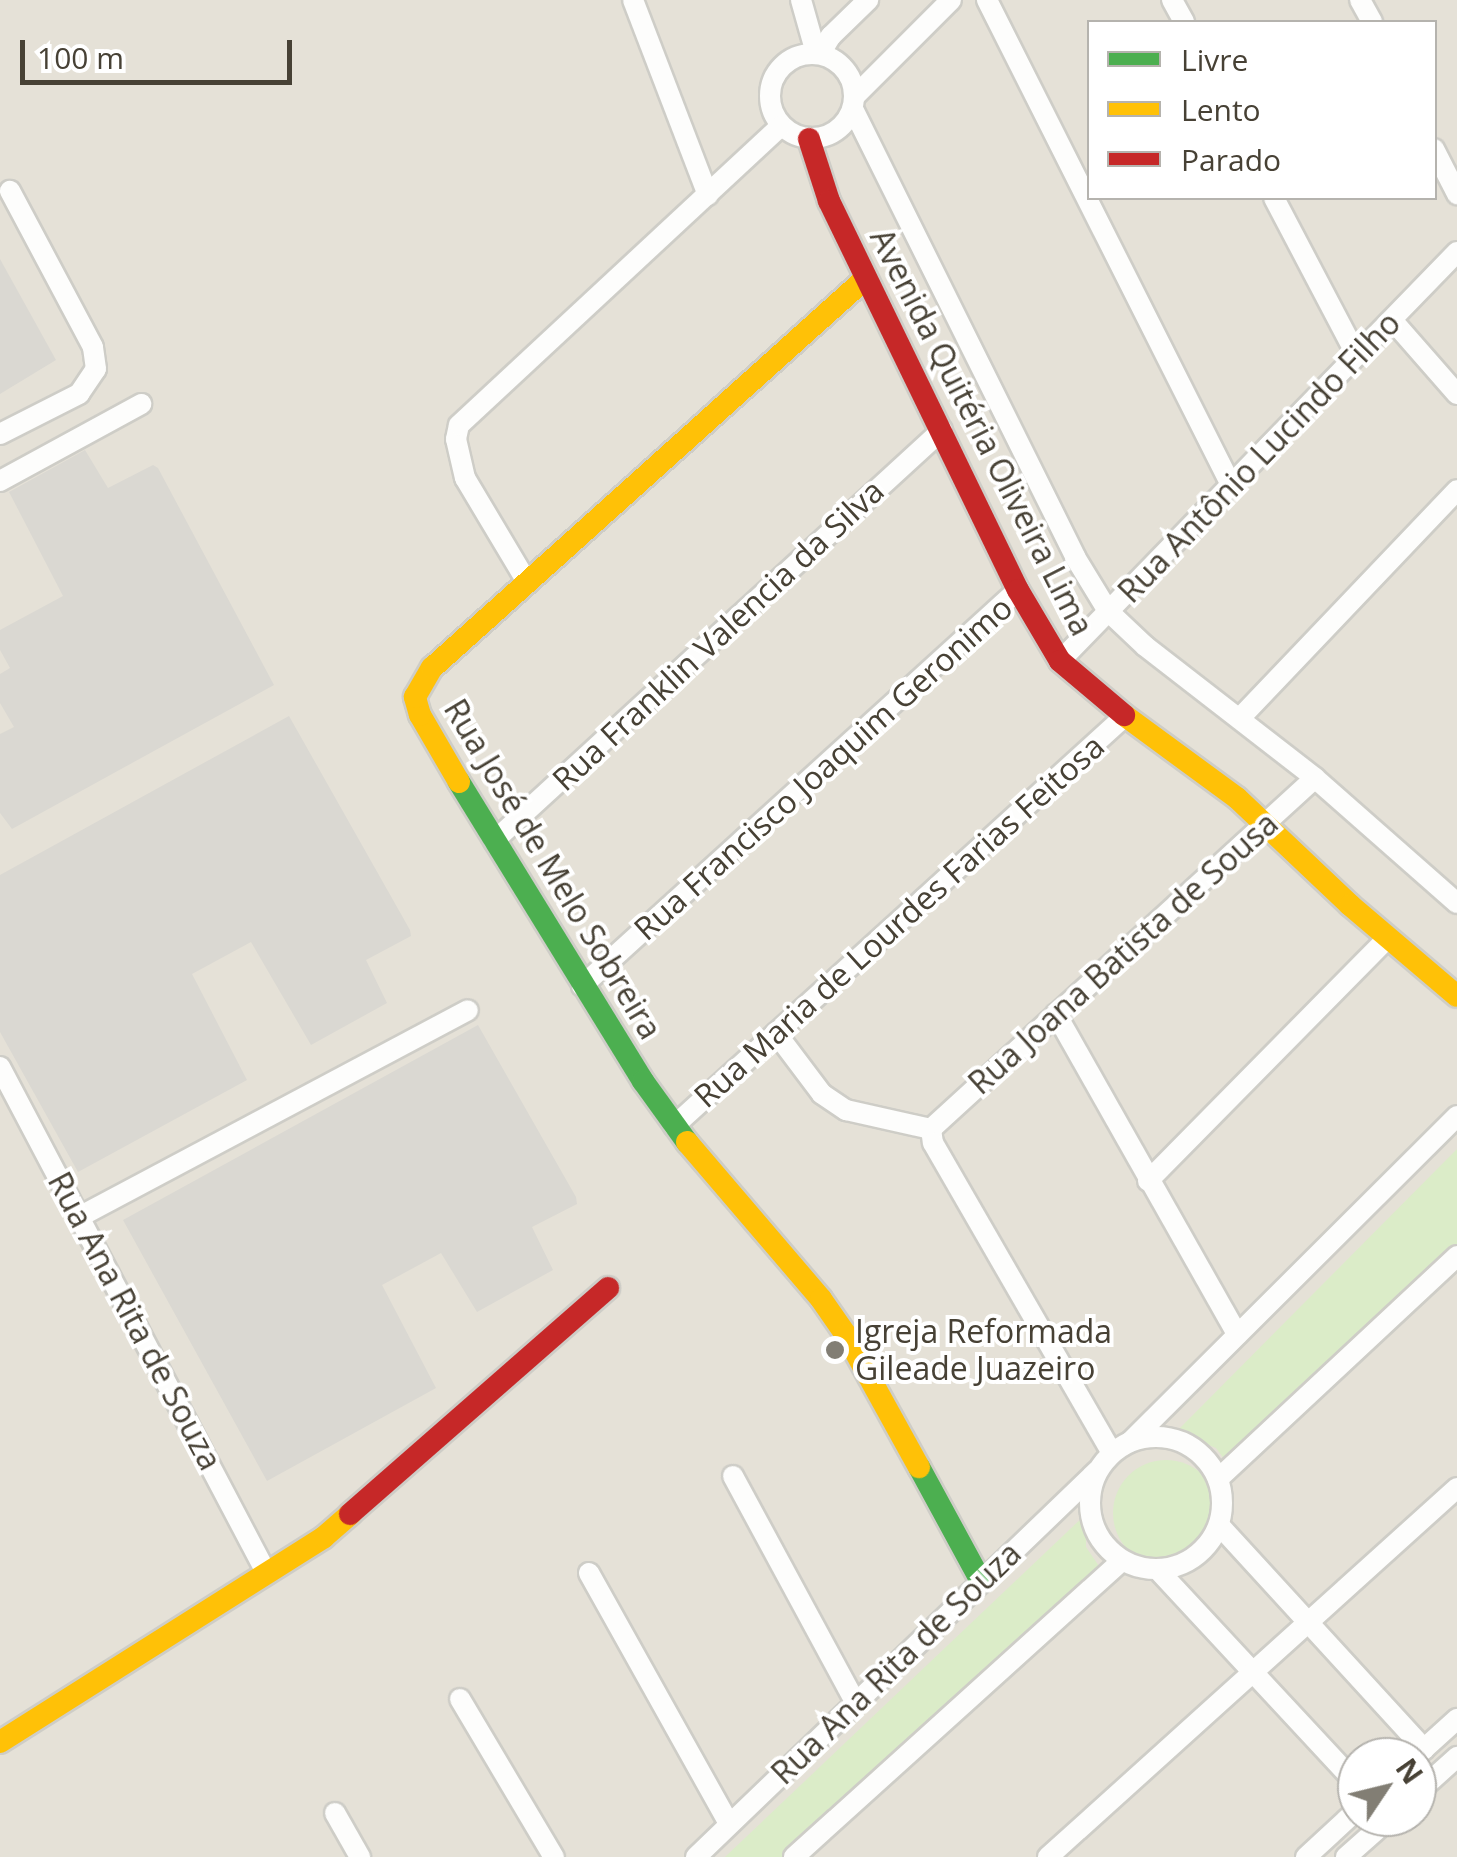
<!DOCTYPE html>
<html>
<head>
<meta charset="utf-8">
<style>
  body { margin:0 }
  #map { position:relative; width:1457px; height:1857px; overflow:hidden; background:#f0efea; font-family:"Open Sans",sans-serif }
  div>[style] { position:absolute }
  .residential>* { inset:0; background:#e5e1d7 }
  .green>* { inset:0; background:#dbecc8 }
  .round { border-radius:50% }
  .building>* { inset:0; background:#dad8d2 }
  .roads { filter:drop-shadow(2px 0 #cecdc7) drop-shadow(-2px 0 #cecdc7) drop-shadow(0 2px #cecdc7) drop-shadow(0 -2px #cecdc7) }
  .street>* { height:20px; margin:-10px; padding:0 10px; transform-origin:10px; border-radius:10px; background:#fdfdfc }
  .street>.ring { margin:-10px; padding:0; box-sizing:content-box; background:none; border:20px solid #fdfdfc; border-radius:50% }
  .fast>* { height:22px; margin:-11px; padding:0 11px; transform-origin:11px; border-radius:11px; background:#4caf50 }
  .slow>* { height:22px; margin:-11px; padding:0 11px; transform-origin:11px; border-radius:11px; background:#ffc107 }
  .jam>* { height:22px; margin:-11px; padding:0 11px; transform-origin:11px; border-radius:11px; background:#c62828 }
  .dots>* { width:28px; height:28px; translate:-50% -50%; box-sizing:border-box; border:5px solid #fff; border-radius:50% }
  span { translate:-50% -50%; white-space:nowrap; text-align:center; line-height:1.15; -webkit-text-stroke:8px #fff; paint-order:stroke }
  .street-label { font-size:32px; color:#474135 }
  .poi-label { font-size:32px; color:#474135 }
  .left { translate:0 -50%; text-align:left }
  .legend { position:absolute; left:1087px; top:20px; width:350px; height:180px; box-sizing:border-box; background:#fff; border:2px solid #b5b3ae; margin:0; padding:12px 18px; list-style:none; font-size:30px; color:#474135 }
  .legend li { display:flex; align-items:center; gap:20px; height:50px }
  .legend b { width:50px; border:2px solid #b5b3ae }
  .north { position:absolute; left:1337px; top:1737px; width:100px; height:100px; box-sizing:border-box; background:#fff; border:2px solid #b5b3ae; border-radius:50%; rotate:55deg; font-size:28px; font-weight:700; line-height:40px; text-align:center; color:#474135 }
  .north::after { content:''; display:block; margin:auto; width:35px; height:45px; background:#827e74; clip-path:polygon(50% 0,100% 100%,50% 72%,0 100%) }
  .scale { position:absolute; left:20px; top:40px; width:272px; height:45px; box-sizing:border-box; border:5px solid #474135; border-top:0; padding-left:12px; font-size:30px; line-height:35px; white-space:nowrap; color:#474135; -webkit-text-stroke:8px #fff; paint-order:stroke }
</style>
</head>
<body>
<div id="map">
  <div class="residential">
    <div style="clip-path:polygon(evenodd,0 0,1457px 0,1457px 1857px,0 1857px,0 0,1090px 22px,1434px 22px,1434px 198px,1090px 198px,1090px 22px,0 0,1357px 1757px,1417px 1757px,1417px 1817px,1357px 1817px,1357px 1757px)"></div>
  </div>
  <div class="green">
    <div style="clip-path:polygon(1457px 1149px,1457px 1252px,1227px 1463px,1216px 1448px,1176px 1432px)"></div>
    <div class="round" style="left:1113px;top:1460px;width:106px;height:106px"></div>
    <div style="clip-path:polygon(1086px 1514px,1086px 1547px,1101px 1569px,785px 1857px,725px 1857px)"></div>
  </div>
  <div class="building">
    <div style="clip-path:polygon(0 259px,56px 360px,0 394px)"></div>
    <div style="clip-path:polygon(85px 450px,108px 488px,153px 465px,158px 468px,274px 685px,12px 829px,0 813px,0 734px,14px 727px,0 703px,0 674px,10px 668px,0 650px,0 630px,63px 596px,9px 492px)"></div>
    <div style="clip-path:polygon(289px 716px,410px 930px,411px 936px,366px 960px,387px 1003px,311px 1045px,251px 942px,192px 974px,247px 1080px,78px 1172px,0 1032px,0 875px)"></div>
    <div style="clip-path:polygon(478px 1025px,576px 1197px,577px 1204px,532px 1227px,553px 1270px,477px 1312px,441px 1253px,382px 1285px,436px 1388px,267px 1481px,123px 1220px)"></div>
  </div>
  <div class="roads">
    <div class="street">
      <div style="left:633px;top:0;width:209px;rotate:69deg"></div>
      <div style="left:801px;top:0;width:55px;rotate:74.2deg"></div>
      <div style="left:987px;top:0;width:543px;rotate:63.29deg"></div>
      <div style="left:1172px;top:0;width:25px;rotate:61deg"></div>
      <div style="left:1360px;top:0;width:25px;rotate:61deg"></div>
      <div class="ring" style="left:770px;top:54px;width:64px;height:64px"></div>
      <div style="left:820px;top:54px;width:21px;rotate:-59deg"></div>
      <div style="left:831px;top:36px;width:52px;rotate:-44.2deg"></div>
      <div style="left:854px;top:97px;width:137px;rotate:-45deg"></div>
      <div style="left:853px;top:109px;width:500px;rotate:63.6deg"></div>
      <div style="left:1075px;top:557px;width:63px;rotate:58.6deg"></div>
      <div style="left:1108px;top:611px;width:51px;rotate:43.4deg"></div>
      <div style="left:1145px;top:646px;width:215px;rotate:37.8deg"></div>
      <div style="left:1315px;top:778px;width:189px;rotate:41.4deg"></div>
      <div style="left:1434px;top:149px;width:51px;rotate:62.9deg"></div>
      <div style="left:1274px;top:198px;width:178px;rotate:62.3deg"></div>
      <div style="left:1393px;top:321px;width:97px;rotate:48.8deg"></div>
      <div style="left:0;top:434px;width:89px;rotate:-26.9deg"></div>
      <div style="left:79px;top:394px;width:30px;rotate:-56deg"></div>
      <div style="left:96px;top:369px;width:22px;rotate:-98deg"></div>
      <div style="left:93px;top:347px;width:177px;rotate:-118deg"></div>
      <div style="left:0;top:481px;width:161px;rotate:-28.6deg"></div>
      <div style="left:527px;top:582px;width:121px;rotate:-120.8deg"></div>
      <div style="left:465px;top:478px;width:40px;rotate:-103deg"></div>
      <div style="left:456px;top:439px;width:14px;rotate:-78deg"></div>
      <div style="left:459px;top:425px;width:439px;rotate:-42.9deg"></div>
      <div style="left:1060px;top:661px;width:570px;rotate:-45.85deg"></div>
      <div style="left:1241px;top:717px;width:313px;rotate:-46.4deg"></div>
      <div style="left:494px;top:841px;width:608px;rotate:-42.53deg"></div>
      <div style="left:582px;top:986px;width:589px;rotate:-42.25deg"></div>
      <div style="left:1056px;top:1014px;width:368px;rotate:60.5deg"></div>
      <div style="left:776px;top:1033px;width:76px;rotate:53deg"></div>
      <div style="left:822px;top:1094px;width:29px;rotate:34deg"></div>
      <div style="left:846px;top:1110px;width:87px;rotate:12.6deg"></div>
      <div style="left:0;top:1067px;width:573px;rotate:62.23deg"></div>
      <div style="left:674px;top:1126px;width:610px;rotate:-42.27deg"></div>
      <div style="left:931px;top:1129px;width:520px;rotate:-42.43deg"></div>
      <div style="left:931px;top:1129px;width:14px;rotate:82deg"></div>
      <div style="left:933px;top:1143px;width:358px;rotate:60deg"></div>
      <div style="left:1148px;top:1181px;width:340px;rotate:-45.4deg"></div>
      <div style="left:81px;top:1216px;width:438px;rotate:-28deg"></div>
      <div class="ring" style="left:1090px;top:1437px;width:112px;height:112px"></div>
      <div style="left:1130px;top:1442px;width:462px;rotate:-44.9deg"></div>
      <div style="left:733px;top:1476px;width:257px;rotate:61.6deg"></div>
      <div style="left:1218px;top:1479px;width:327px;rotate:-43deg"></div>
      <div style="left:1219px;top:1525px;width:304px;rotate:47.5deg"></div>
      <div style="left:1158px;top:1570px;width:292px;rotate:47.1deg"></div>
      <div style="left:589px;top:1573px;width:287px;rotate:60.8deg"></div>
      <div style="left:460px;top:1699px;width:184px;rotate:59.3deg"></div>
      <div style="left:1415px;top:1757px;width:57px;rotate:-42.1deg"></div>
      <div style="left:1417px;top:1793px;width:54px;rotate:-42deg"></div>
      <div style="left:335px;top:1813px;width:51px;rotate:60.4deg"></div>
      <div style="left:696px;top:1857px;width:557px;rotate:-43.91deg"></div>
      <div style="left:794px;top:1857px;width:442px;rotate:-42.1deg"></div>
      <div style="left:1048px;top:1857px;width:551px;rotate:-42.06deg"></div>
      <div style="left:1306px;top:1857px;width:69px;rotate:-42.7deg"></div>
      <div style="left:1346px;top:1857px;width:60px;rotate:-41.6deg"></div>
    </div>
    <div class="fast">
      <div style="left:459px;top:782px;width:351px;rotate:58.4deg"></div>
      <div style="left:643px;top:1081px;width:75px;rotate:54.2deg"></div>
      <div style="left:919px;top:1467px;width:130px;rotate:61.5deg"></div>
    </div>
    <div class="slow">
      <div style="left:1124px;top:715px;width:140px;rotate:36.3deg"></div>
      <div style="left:1237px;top:798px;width:156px;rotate:43.4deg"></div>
      <div style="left:1350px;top:905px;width:140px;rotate:40.4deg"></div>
      <div style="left:459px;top:782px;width:78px;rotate:-120.2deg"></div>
      <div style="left:420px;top:715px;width:19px;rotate:-106deg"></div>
      <div style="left:415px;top:697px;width:34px;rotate:-60deg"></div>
      <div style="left:432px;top:668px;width:583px;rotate:-41.94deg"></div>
      <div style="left:687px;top:1142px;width:206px;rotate:49.5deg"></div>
      <div style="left:821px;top:1299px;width:44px;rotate:55.2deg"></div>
      <div style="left:846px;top:1335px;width:151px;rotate:61.1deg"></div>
      <div style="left:0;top:1742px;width:383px;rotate:-32.3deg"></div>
      <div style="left:324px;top:1537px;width:35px;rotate:-41deg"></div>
    </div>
    <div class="jam">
      <div style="left:809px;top:139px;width:65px;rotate:72.1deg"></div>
      <div style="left:829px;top:201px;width:432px;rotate:64.1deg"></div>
      <div style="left:1018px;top:590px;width:82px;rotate:59.4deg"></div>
      <div style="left:1060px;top:661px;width:84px;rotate:40.2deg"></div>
      <div style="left:350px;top:1514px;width:343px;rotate:-41.2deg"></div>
    </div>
  </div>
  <div class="dots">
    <div style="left:835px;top:1350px;background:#827e74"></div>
  </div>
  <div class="street-label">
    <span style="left:982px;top:432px;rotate:63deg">Avenida Quitéria Oliveira Lima</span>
    <span style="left:1259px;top:457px;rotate:-46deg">Rua Antônio Lucindo Filho</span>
    <span style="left:718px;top:635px;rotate:-43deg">Rua Franklin Valencia da Silva</span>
    <span style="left:823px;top:768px;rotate:-42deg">Rua Francisco Joaquim Geronimo</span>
    <span style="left:553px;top:869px;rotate:59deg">Rua José de Melo Sobreira</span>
    <span style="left:899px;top:921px;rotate:-42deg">Rua Maria de Lourdes Farias Feitosa</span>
    <span style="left:1123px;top:953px;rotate:-42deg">Rua Joana Batista de Sousa</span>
    <span style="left:135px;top:1321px;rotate:62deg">Rua Ana Rita de Souza</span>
    <span style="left:896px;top:1663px;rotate:-44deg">Rua Ana Rita de Souza</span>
  </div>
  <div class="poi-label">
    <span class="left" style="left:855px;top:1350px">Igreja Reformada<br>Gileade Juazeiro</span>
  </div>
  <ul class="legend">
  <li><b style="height:12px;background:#4caf50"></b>Livre</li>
  <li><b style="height:12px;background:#ffc107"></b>Lento</li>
  <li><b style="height:12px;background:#c62828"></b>Parado</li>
  </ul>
  <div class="north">N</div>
  <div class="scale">100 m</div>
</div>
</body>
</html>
